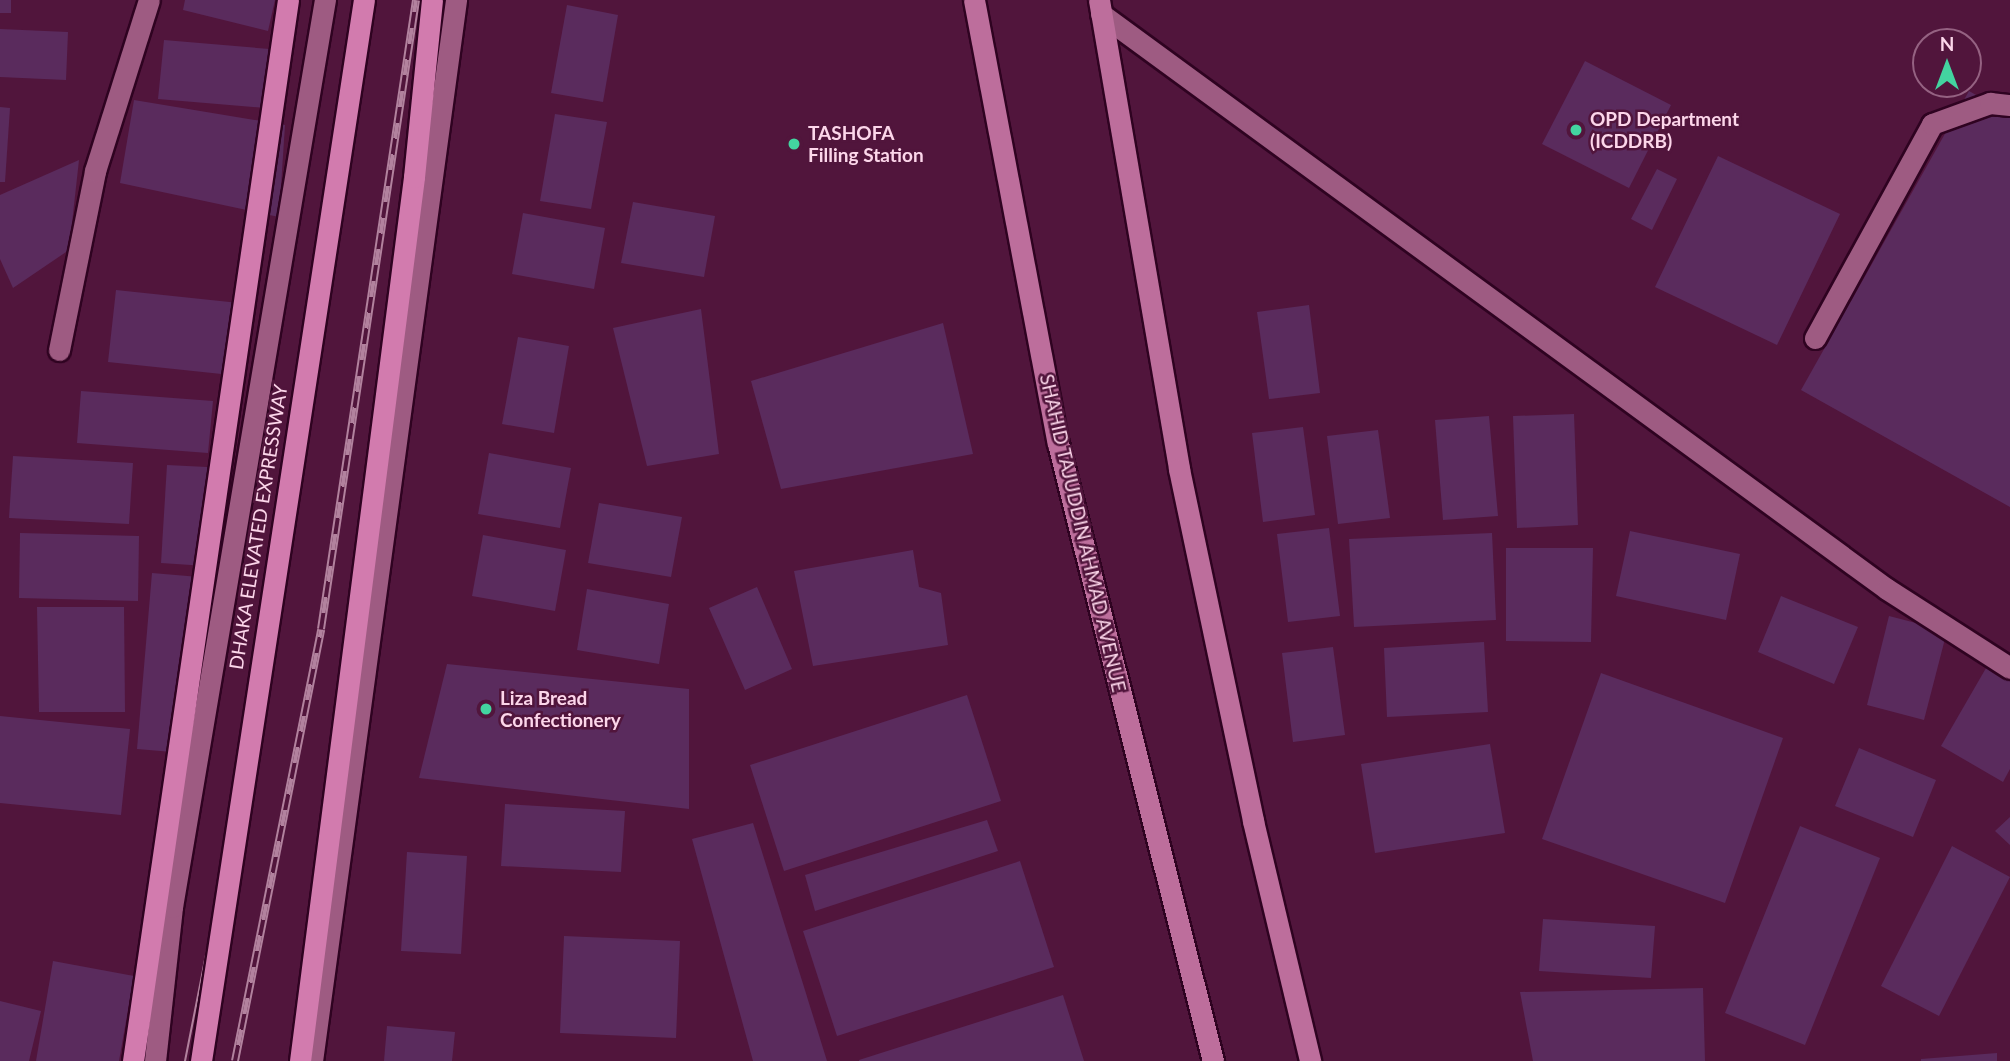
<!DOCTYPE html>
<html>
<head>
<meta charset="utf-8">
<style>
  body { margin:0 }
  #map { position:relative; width:2010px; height:1061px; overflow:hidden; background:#51153c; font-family:Lato,sans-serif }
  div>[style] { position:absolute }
  .building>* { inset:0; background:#5a2b5d }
  .roads { filter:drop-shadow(2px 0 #2f0321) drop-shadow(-2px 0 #2f0321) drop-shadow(0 2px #2f0321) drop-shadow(0 -2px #2f0321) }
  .minor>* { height:21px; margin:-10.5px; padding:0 10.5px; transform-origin:10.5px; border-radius:10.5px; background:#9e5b82 }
  .major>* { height:21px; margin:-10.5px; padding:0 10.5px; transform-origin:10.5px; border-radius:10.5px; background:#bd6e9c }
  .highway>* { height:21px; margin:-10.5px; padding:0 10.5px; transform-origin:10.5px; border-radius:10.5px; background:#d27bae }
  .tram>* { height:2px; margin:-1px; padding:0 1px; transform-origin:1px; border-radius:1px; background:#b2829e }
  .rail>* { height:8px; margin-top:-4px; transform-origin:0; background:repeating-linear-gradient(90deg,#51153c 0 16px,#b2829e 0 32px); box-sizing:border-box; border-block:2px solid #b2829e }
  .bridges { filter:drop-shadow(2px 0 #2f0321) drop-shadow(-2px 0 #2f0321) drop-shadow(0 2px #2f0321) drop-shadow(0 -2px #2f0321) }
  .highway-bridge>* { height:21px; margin:-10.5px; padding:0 10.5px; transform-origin:10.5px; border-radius:10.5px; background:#d27bae }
  .dots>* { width:19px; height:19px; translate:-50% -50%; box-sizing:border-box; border:4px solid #51153c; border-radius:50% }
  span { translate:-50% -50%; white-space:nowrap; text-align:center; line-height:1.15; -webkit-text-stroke:5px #51153c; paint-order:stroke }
  .poi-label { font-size:19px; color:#fcd6ea; font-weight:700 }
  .left { translate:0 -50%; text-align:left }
  .street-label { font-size:19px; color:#fcd6ea }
  .north { position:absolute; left:1912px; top:28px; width:70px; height:70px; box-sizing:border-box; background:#51153c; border:2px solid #956282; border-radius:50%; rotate:0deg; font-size:19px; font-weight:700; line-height:28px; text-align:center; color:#fcd6ea }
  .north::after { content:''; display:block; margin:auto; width:24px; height:32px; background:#43d4a0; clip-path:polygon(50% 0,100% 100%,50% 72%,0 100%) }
</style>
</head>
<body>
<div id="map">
  <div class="building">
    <div style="clip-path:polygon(0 0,11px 0,11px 13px,0 13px)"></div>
    <div style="clip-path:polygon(185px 0,275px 0,268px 31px,183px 10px)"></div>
    <div style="clip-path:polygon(567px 5px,618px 15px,603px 102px,551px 93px)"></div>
    <div style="clip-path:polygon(0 29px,68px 32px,66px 80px,0 77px)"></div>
    <div style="clip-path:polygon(164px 40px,282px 50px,277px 109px,158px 99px)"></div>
    <div style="clip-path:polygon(1585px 61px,1671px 105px,1629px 188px,1542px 144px)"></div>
    <div style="clip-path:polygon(1969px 91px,2010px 114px,2010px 507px,1801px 390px)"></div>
    <div style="clip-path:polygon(134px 100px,285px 125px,279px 217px,120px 183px)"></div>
    <div style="clip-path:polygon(0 107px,10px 108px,5px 182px,0 182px)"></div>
    <div style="clip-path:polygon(555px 114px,607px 122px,591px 209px,540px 201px)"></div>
    <div style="clip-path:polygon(1718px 156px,1840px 214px,1777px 345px,1655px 287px)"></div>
    <div style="clip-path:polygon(79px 160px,69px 250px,13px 288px,0 259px,0 195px)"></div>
    <div style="clip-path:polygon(1657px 169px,1677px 179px,1652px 230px,1631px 219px)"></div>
    <div style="clip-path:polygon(633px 202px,715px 216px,704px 277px,621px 263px)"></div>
    <div style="clip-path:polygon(523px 213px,605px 228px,594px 289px,512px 274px)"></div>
    <div style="clip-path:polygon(116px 290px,239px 303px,231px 375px,108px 362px)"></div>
    <div style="clip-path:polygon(1309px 305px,1320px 393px,1269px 399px,1257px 312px)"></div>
    <div style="clip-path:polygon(701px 309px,719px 454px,647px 466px,613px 328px)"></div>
    <div style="clip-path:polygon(943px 323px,973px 454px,781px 489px,751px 381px)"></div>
    <div style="clip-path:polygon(518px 337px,569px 346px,554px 433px,502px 424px)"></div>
    <div style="clip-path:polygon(81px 391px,213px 401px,208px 453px,77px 443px)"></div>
    <div style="clip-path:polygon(1574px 414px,1578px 525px,1517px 528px,1513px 416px)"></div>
    <div style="clip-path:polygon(1489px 416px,1498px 516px,1443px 520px,1435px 420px)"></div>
    <div style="clip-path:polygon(1303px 427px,1315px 515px,1263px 522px,1252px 433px)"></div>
    <div style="clip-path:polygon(1378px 430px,1390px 518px,1338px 524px,1327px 436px)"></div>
    <div style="clip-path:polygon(489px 453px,571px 468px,560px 528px,478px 514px)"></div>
    <div style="clip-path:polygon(13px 456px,133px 463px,129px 524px,9px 518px)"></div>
    <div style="clip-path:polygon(167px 465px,227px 468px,221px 567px,161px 563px)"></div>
    <div style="clip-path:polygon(599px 503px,682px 517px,671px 577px,588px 563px)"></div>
    <div style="clip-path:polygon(1329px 528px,1340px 616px,1288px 622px,1277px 534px)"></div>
    <div style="clip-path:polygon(1630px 531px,1740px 554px,1726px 620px,1616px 596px)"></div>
    <div style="clip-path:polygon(20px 533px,139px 536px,138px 601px,19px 598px)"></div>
    <div style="clip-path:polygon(1492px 533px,1496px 620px,1354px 627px,1349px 539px)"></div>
    <div style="clip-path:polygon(483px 535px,566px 550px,555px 611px,472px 596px)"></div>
    <div style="clip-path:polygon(1506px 548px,1593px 548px,1591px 642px,1506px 641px)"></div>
    <div style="clip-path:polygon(913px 550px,919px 587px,941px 593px,948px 645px,813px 666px,794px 571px)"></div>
    <div style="clip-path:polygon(152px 573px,211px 578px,196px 754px,137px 749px)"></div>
    <div style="clip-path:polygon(757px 587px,792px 669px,745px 690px,709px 608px)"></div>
    <div style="clip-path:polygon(587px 589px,669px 604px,659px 664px,577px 650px)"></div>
    <div style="clip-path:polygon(1781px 596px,1858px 627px,1834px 684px,1758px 652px)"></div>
    <div style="clip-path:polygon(37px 607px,124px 607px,125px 712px,39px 712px)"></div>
    <div style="clip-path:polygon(1889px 616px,1947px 631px,1924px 720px,1867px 705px)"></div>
    <div style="clip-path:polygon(1484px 642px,1488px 712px,1387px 717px,1384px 648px)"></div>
    <div style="clip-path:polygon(1333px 647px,1345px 735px,1293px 742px,1282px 653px)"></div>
    <div style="clip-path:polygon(1993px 656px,2010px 666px,2010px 769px,2003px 782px,1941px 746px)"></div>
    <div style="clip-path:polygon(447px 664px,689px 689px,689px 809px,419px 778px)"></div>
    <div style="clip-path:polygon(1601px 673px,1783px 738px,1725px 903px,1542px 839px)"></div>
    <div style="clip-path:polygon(967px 695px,1001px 801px,784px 871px,750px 765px)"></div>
    <div style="clip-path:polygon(0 716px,130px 729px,121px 815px,0 803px)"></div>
    <div style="clip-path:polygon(1490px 744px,1505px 833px,1375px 853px,1361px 764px)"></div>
    <div style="clip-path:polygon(1859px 748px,1936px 780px,1913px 837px,1835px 806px)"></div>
    <div style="clip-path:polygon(505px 804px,625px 811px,621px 872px,501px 866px)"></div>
    <div style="clip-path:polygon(2010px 817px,2010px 845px,1995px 831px)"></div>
    <div style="clip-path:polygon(987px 820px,998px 851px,815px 911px,805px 875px)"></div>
    <div style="clip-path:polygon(753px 823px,827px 1061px,753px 1061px,692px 839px)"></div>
    <div style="clip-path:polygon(1800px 826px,1880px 858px,1805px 1045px,1725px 1013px)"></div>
    <div style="clip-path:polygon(1952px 846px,2010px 877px,1939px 1016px,1881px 986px)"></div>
    <div style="clip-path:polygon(407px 852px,467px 856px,461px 954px,401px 951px)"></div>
    <div style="clip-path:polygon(1020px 861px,1054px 967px,837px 1036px,803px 931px)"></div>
    <div style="clip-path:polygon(1543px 919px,1655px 926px,1651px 978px,1539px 971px)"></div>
    <div style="clip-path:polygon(564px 936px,680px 941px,676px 1038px,560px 1033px)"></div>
    <div style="clip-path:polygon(53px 961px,134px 976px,119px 1061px,36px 1061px)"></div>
    <div style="clip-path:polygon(1703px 988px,1705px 1061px,1533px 1061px,1520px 992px)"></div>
    <div style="clip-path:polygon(1063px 995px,1084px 1061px,859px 1061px,859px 1060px)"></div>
    <div style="clip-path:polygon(0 1001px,41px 1011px,29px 1061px,0 1061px)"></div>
    <div style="clip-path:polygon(387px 1026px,455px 1032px,452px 1061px,384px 1061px)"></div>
    <div style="clip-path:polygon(1997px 1053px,1997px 1061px,1921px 1061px,1921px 1059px)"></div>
  </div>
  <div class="roads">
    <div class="minor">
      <div style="left:1101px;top:14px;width:974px;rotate:36.19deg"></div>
      <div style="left:1887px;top:589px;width:146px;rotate:32.7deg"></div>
      <div style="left:1815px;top:338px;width:244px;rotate:-61.3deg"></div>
      <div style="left:1932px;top:124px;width:62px;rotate:-19.9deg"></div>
      <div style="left:1990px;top:103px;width:20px;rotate:6deg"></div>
      <div style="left:59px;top:350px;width:183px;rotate:-78.6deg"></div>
      <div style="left:95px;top:171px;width:179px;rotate:-72.5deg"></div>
      <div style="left:155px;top:1061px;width:155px;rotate:-83.7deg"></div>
      <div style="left:172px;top:907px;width:920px;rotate:-80.43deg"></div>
      <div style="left:312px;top:1061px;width:1071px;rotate:-82.27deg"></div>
    </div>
    <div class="major">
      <div style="left:974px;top:0;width:451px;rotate:79.3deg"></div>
      <div style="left:1058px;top:443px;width:637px;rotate:75.92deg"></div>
      <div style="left:1099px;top:0;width:476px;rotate:80.3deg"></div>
      <div style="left:1179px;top:469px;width:360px;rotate:78.1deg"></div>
      <div style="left:1253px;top:821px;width:247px;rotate:76.6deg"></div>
    </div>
    <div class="highway">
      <div style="left:133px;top:1061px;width:1072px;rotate:-81.69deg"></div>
      <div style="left:300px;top:1061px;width:891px;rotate:-82.65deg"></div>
      <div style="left:414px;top:177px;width:178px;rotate:-84.2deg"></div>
    </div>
  </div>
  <div class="tram">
    <div style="left:185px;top:1061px;width:448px;rotate:-78.8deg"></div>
    <div style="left:272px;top:622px;width:629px;rotate:-81.41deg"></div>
  </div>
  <div class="rail">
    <div style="left:235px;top:1061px;width:440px;rotate:-78.7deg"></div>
    <div style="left:321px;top:629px;width:636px;rotate:-81.41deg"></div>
  </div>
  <div class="bridges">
    <div class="highway-bridge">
      <div style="left:201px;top:1061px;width:1073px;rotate:-81.27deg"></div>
    </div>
  </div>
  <div class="dots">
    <div style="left:1576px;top:130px;background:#43d4a0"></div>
    <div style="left:794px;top:144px;background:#43d4a0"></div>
    <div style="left:486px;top:709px;background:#43d4a0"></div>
  </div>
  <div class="poi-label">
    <span class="left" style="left:1590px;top:130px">OPD Department<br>(ICDDRB)</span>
    <span class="left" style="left:808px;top:144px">TASHOFA<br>Filling Station</span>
    <span class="left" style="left:500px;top:709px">Liza Bread<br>Confectionery</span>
  </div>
  <div class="street-label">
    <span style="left:258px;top:527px;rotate:-81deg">DHAKA ELEVATED EXPRESSWAY</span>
    <span style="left:1083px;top:533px;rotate:77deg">SHAHID TAJUDDIN AHMAD AVENUE</span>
  </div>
  <div class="north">N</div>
</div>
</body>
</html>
